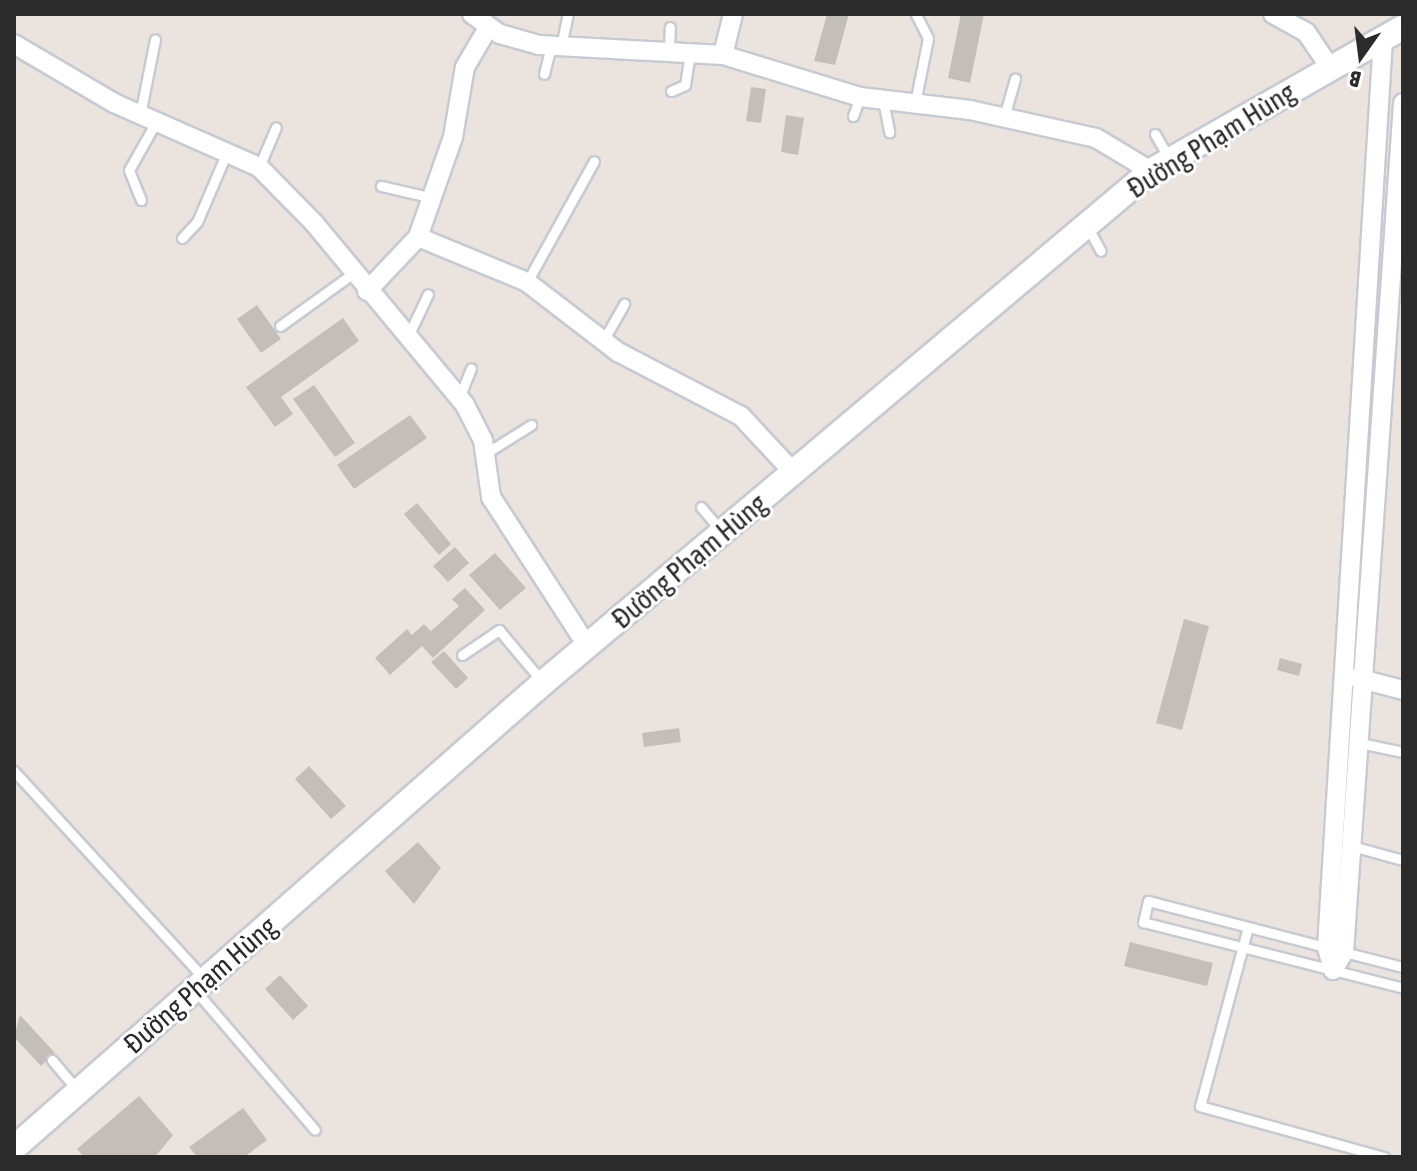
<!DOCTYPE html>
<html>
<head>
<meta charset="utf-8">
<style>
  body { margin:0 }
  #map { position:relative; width:1417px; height:1171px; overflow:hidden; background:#ebe3de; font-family:"Asap Condensed",sans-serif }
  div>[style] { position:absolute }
  .building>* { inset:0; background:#c4beb9 }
  .roads { filter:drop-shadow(2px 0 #c6cbd3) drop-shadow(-2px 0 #c6cbd3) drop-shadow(0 2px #c6cbd3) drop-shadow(0 -2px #c6cbd3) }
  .lane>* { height:9px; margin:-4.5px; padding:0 4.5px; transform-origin:4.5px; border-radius:4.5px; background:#fff }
  .street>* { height:18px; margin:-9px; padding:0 9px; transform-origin:9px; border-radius:9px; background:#fff }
  .secondary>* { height:24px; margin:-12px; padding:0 12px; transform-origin:12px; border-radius:12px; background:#fff }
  span { translate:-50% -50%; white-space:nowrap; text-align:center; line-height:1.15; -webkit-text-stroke:6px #fff; paint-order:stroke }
  .street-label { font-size:28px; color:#2b2b2b }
  .frame { position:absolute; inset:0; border:16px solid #2b2b2b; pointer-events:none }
  .north { position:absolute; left:1321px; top:16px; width:80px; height:80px; -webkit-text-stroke:6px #fff; paint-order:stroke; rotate:194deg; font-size:22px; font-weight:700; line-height:32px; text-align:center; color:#2b2b2b }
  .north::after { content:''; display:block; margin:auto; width:28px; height:36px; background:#2b2b2b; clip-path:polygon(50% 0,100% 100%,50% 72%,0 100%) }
</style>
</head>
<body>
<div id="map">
  <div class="building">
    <div style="clip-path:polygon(827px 14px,849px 14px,835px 65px,814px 61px)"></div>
    <div style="clip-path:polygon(961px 14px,984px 14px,970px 83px,948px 78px)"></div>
    <div style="clip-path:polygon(751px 87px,766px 89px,761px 123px,746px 121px)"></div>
    <div style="clip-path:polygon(786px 115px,804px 118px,798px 155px,781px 152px)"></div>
    <div style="clip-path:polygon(257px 305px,281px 339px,261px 353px,237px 319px)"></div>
    <div style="clip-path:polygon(343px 318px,359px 341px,281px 397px,293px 414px,275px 427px,246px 387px)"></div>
    <div style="clip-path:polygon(314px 385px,355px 443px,335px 457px,293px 399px)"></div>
    <div style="clip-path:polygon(410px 415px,427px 438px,354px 489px,337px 465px)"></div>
    <div style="clip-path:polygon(417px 503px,451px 544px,439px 555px,404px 514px)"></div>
    <div style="clip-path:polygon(455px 547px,469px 563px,448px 582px,433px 566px)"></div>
    <div style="clip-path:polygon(495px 553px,526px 588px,500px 610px,469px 575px)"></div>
    <div style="clip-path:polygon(465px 588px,485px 610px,433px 658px,422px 646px,390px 675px,375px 658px,407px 629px,412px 635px,424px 624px,431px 631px,459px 606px,452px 599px)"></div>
    <div style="clip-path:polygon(1184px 619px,1209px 626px,1182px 730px,1156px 723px)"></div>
    <div style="clip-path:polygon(444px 651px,468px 678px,456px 689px,431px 662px)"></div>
    <div style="clip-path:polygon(1280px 658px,1302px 664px,1299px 676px,1277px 670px)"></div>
    <div style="clip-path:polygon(679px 728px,681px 742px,644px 747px,642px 733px)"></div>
    <div style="clip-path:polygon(309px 766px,346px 806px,331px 819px,295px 779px)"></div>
    <div style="clip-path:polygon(418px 842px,441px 868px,414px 904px,385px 871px)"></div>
    <div style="clip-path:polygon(1130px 942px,1213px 963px,1207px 986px,1124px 966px)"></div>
    <div style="clip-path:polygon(280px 975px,308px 1006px,293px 1020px,265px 989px)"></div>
    <div style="clip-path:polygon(20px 1015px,55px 1053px,41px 1066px,14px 1037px)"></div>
    <div style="clip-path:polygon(139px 1096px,173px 1135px,155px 1157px,84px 1157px,77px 1149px)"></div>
    <div style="clip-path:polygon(243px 1108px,267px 1140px,244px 1157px,197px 1157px,189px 1147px)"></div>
  </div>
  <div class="roads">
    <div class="lane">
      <div style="left:561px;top:46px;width:33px;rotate:-78deg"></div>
      <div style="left:669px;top:51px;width:24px;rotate:-88deg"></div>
      <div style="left:544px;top:74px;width:29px;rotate:-76deg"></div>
      <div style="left:671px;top:91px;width:15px;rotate:-23deg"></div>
      <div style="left:685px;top:85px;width:33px;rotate:-81deg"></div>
      <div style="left:883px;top:100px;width:33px;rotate:79deg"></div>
      <div style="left:915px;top:103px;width:66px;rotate:-78.7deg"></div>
      <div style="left:928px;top:38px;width:27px;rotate:-117deg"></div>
      <div style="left:140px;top:115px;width:77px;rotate:-78.8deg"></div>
      <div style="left:853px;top:116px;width:20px;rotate:-70deg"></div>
      <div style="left:1004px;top:117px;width:40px;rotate:-74deg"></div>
      <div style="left:1155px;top:134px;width:30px;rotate:60deg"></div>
      <div style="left:259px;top:167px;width:43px;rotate:-67deg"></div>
      <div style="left:381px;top:186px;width:53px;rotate:13deg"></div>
      <div style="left:141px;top:200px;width:32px;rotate:-112deg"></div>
      <div style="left:129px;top:170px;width:55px;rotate:-60.6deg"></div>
      <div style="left:1088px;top:228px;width:26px;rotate:61deg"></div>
      <div style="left:182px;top:238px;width:22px;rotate:-47deg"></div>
      <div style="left:197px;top:222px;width:76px;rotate:-66.8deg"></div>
      <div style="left:527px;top:282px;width:138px;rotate:-61deg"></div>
      <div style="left:280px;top:326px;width:89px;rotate:-35.8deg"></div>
      <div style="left:409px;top:334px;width:44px;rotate:-64.6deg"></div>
      <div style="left:603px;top:341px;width:43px;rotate:-60.4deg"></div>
      <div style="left:459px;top:398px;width:32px;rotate:-68deg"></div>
      <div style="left:483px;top:455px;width:57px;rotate:-32deg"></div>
      <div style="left:701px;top:507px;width:30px;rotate:50deg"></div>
      <div style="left:462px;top:655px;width:45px;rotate:-34deg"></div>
      <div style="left:499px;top:630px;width:65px;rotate:50deg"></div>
      <div style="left:1360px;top:743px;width:44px;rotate:11.8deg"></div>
      <div style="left:14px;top:771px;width:281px;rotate:47.5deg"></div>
      <div style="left:1352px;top:846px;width:53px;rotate:15.4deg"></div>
      <div style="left:1248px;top:927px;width:185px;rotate:105deg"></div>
      <div style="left:1200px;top:1106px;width:191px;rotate:15.5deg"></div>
      <div style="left:1329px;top:948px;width:187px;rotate:-165.4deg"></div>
      <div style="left:1148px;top:901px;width:22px;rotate:103deg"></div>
      <div style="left:1143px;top:922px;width:268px;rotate:14.2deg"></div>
      <div style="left:1344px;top:952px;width:61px;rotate:14.3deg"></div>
      <div style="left:195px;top:990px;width:184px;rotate:49.4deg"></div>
      <div style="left:52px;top:1060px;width:38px;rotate:50deg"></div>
    </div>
    <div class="street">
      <div style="left:472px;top:14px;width:34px;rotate:36deg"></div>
      <div style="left:500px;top:34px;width:41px;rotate:15.8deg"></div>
      <div style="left:539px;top:45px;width:184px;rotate:3.1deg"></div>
      <div style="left:723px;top:55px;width:143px;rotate:17deg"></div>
      <div style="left:860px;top:97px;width:111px;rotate:6.7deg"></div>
      <div style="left:970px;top:110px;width:129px;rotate:12.5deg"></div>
      <div style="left:1096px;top:138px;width:64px;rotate:31deg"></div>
      <div style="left:1273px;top:14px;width:38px;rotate:29deg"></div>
      <div style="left:1306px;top:32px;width:41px;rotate:55.9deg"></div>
      <div style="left:14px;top:44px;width:116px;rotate:30.5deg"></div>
      <div style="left:114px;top:103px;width:158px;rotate:23.8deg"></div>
      <div style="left:259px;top:167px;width:78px;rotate:45.5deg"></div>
      <div style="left:314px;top:223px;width:236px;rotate:50.3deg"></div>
      <div style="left:465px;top:405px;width:39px;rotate:63deg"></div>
      <div style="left:483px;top:440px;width:58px;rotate:82deg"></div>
      <div style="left:491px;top:497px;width:179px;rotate:57.1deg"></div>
      <div style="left:723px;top:55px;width:42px;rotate:-76.3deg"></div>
      <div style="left:418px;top:237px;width:118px;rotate:22.4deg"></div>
      <div style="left:527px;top:282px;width:115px;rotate:37.6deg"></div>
      <div style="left:618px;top:352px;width:139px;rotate:27.5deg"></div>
      <div style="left:741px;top:416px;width:76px;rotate:47.1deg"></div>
      <div style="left:367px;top:291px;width:74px;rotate:-46.6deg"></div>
      <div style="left:418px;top:237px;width:106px;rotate:-70.7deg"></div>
      <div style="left:453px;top:137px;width:71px;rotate:-80.3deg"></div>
      <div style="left:465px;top:67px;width:45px;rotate:-59.5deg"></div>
      <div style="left:1357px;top:678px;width:48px;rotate:14.6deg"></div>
      <div style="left:1333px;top:970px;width:24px;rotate:-105deg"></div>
      <div style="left:1327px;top:947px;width:911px;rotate:-86.47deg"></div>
      <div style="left:1333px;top:970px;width:21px;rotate:-59deg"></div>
      <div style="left:1344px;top:952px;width:851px;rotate:-86.02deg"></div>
    </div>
    <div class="secondary">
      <div style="left:14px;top:1148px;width:704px;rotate:-41.32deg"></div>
      <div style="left:543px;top:683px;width:795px;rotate:-40.1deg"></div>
      <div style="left:1151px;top:171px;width:290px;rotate:-29.7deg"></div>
    </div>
  </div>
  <div class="street-label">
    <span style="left:1211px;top:140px;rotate:-32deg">Đường Phạm Hùng</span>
    <span style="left:689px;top:561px;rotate:-40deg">Đường Phạm Hùng</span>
    <span style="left:200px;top:985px;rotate:-41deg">Đường Phạm Hùng</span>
  </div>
  <div class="frame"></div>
  <div class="north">B</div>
</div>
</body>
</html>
